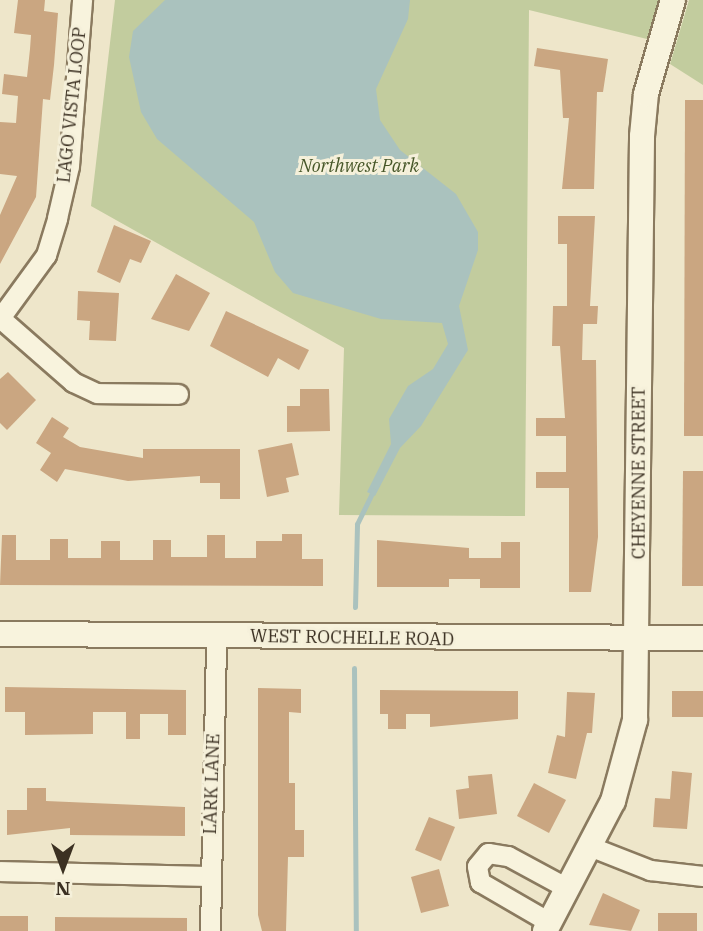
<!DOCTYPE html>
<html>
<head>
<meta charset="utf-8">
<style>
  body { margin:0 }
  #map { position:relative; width:703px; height:931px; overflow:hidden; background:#eee6ca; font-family:"IBM Plex Serif",serif }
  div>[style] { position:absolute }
  .green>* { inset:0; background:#c2cc9e }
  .water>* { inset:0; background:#aac2be }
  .stream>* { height:5px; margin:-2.5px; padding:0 2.5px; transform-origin:2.5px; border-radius:2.5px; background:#aac2be }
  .building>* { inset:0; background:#caa681 }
  .roads { filter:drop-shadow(2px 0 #8a7a5f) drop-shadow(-2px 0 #8a7a5f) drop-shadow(0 2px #8a7a5f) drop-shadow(0 -2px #8a7a5f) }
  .minor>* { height:19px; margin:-9.5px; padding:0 9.5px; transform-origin:9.5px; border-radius:9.5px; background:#f8f3dd }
  .tertiary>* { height:24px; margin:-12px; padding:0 12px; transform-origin:12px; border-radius:12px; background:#f8f3dd }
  span { translate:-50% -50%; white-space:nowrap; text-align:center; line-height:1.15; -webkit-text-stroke:6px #f5f0da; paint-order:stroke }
  .street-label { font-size:18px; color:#3b3022 }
  .park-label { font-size:18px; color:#475729; font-style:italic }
  .north { position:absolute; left:28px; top:833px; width:70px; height:70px; -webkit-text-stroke:5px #f5f0da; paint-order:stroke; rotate:180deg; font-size:19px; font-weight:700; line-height:28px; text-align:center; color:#3b3022 }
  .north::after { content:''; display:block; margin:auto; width:24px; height:32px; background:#3b3022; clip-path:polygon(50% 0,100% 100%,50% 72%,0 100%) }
</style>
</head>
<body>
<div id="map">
  <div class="green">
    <div style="clip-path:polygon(115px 0,660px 0,647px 39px,529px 10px,525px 516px,339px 515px,344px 348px,91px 206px)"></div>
    <div style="clip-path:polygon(689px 0,703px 0,703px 85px,670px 64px)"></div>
  </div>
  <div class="water">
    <div style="clip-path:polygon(165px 0,410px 0,408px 19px,376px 89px,380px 120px,400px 150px,456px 194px,478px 232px,478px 250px,459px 306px,468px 350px,421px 426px,400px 448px,375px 496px,367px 492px,391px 444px,389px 419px,408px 386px,433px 369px,448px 344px,442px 323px,381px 319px,293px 293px,275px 272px,254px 222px,157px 139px,141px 112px,129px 57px,133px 31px)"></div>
  </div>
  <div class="stream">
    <div style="left:355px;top:607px;width:83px;rotate:-88.6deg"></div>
    <div style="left:357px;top:524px;width:37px;rotate:-64deg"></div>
    <div style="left:354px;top:668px;width:263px;rotate:89.6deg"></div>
  </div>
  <div class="building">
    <div style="clip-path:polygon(18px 0,45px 0,44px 11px,58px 13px,54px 65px,50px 100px,43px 99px,36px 197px,0 264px,0 215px,17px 176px,0 174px,0 122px,16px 123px,18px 96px,2px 94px,4px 74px,27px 77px,30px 49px,31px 35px,14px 33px)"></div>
    <div style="clip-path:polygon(537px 48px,608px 59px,603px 92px,597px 92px,594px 189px,562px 189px,569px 118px,563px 118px,560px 70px,534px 66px)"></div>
    <div style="clip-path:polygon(685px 100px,703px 100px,703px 436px,684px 436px)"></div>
    <div style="clip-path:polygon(558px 216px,595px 216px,590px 306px,598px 306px,597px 324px,583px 324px,582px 360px,596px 360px,598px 537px,591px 592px,569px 592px,569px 488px,536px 488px,536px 472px,566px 472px,566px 436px,536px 436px,536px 418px,565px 418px,560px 346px,552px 346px,553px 306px,567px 306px,567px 244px,558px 244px)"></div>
    <div style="clip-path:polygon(114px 225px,151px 241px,141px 263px,130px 259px,120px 283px,97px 272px)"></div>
    <div style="clip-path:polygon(176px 274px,210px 293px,189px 331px,151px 319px)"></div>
    <div style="clip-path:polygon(78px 291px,119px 293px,116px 341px,89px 340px,90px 321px,77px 320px)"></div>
    <div style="clip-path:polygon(226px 311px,309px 350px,299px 370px,278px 358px,268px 377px,210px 346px)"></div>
    <div style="clip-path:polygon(8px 372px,36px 400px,7px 430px,0 423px,0 379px)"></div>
    <div style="clip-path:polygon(300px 389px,329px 389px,330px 431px,287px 432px,287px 406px,300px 406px)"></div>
    <div style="clip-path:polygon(52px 417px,69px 428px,63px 437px,80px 447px,143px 458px,143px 449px,240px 449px,240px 499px,220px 499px,220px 483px,200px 483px,200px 476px,128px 481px,65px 469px,57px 482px,40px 470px,51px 453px,36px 443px)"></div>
    <div style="clip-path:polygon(292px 443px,299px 475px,286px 478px,289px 492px,267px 497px,258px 450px)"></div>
    <div style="clip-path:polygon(683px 471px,703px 471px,703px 586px,682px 586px)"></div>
    <div style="clip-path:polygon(282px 534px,302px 534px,302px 559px,323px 559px,323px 586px,0 585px,2px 535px,16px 535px,16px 560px,50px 560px,50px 539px,68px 539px,68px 558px,101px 558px,101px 541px,120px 541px,120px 560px,153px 560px,153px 540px,171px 540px,171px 557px,207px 557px,207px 535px,225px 535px,225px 558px,256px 558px,256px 541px,282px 541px)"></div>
    <div style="clip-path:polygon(377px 540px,469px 548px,469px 558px,501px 558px,501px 542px,520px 542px,520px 588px,480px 588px,480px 579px,449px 579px,449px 587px,377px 587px)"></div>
    <div style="clip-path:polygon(5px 687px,186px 690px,186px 735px,168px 735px,168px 714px,140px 714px,140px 739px,126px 739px,126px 712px,93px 712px,93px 734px,25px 735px,25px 712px,5px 712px)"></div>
    <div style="clip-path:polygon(258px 688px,301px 689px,301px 713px,289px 712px,289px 783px,295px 783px,295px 830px,304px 830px,304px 857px,288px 857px,286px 931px,262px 931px,258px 915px)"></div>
    <div style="clip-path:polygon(380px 690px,518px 691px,518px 719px,430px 727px,430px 714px,406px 714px,406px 729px,388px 729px,388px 714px,380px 714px)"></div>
    <div style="clip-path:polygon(672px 691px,703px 691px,703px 717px,672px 717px)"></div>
    <div style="clip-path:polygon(567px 692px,595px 693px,592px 733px,587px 733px,576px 779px,548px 773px,557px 735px,565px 737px)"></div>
    <div style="clip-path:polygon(672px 771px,692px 773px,687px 829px,653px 827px,655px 798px,670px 799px)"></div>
    <div style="clip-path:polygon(492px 774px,497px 814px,459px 819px,456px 790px,469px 788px,468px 776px)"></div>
    <div style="clip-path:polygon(534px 783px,566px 800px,549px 833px,517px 816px)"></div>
    <div style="clip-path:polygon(27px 788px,46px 788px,46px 801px,185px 807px,185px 836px,70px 835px,70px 828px,7px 835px,7px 810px,27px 810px)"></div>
    <div style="clip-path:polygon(429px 817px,455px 827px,441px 861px,415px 850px)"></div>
    <div style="clip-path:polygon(439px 869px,449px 906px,421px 913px,411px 877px)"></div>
    <div style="clip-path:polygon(603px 893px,640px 910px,631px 931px,589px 925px)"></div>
    <div style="clip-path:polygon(658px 913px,697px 913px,697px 931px,658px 931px)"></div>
    <div style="clip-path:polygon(0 916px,28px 916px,28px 931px,0 931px)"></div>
    <div style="clip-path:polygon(55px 917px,187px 918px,187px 931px,55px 931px)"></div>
  </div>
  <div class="roads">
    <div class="minor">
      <div style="left:0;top:318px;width:78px;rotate:-53.9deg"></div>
      <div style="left:46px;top:255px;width:39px;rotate:-73deg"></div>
      <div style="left:57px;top:218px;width:53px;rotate:-77deg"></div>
      <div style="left:69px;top:166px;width:167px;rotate:-85.5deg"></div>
      <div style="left:0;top:318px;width:97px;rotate:41.2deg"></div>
      <div style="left:73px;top:382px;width:26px;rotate:25deg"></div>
      <div style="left:97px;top:393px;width:81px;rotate:0.7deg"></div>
      <div style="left:589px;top:846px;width:66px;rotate:21.5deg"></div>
      <div style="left:650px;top:870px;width:53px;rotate:6.5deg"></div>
      <div style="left:0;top:871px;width:209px;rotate:1.4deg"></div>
      <div style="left:549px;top:922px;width:80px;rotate:-149.9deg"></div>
      <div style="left:480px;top:882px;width:16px;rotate:-101deg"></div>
      <div style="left:477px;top:866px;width:17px;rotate:-50deg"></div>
      <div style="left:488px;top:853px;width:20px;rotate:9deg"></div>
      <div style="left:508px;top:856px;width:67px;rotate:28.5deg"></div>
      <div style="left:210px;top:931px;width:295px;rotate:-88.8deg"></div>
    </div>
    <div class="tertiary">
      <div style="left:0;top:634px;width:703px;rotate:0.33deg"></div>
      <div style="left:545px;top:931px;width:147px;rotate:-62.4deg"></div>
      <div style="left:613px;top:801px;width:84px;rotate:-74.8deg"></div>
      <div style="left:635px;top:720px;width:584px;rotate:-89.31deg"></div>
      <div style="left:642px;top:136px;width:42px;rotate:-84.6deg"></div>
      <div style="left:646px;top:94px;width:98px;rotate:-74deg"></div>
    </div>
  </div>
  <div class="street-label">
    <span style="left:72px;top:105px;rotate:-84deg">LAGO VISTA LOOP</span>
    <span style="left:639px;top:473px;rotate:-90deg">CHEYENNE STREET</span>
    <span style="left:352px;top:638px;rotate:1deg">WEST ROCHELLE ROAD</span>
    <span style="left:212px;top:784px;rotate:-88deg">LARK LANE</span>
  </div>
  <div class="park-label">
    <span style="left:359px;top:166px">Northwest Park</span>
  </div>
  <div class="north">N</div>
</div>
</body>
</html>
